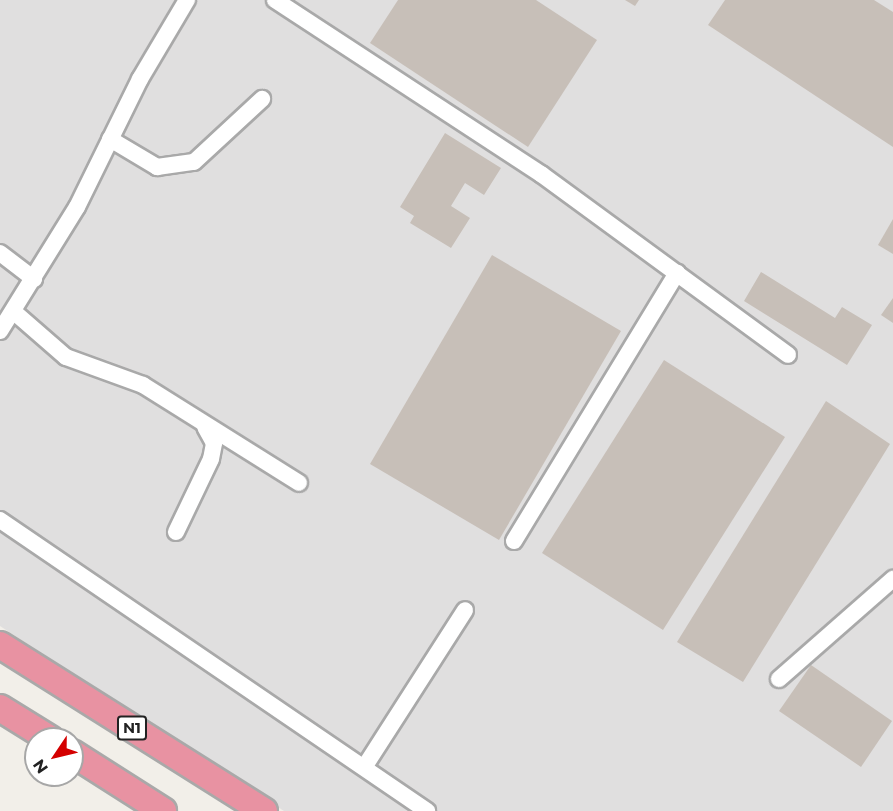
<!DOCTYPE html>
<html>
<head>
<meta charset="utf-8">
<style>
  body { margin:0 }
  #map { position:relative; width:893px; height:811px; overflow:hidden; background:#f2efe9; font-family:Montserrat,sans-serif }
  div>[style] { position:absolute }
  .residential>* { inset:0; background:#e0dfdf }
  .building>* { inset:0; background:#c7bfb8 }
  .roads { filter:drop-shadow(2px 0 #a9a9a9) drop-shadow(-2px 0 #a9a9a9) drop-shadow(0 2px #a9a9a9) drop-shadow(0 -2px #a9a9a9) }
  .minor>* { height:16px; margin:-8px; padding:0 8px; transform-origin:8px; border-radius:8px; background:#fff }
  .highway>* { height:26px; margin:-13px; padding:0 13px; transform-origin:13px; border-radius:13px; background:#e892a2 }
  span { translate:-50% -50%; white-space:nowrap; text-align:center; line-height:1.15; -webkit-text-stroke:6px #fff; paint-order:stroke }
  .shield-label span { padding:2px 4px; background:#fff; border:2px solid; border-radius:4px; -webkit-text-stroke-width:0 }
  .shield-label { font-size:15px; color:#222; font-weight:700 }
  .north { position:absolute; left:24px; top:727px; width:60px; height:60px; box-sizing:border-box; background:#fff; border:2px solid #a7a7a7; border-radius:50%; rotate:235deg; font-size:16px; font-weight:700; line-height:24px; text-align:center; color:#222 }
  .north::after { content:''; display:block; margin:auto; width:21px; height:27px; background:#d40000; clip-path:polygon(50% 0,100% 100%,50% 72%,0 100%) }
</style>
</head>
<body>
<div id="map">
  <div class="residential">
    <div style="clip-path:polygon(0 0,893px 0,893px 811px,284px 811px,0 626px)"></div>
  </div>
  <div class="building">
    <div style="clip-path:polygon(398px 0,536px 0,597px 40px,528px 147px,370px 43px)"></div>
    <div style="clip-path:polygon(625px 0,639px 0,635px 6px)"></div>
    <div style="clip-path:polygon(725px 0,874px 0,893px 12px,893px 147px,708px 25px)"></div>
    <div style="clip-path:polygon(445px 133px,501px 168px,484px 195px,465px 183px,451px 206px,470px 218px,451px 248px,410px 223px,414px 216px,400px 207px)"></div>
    <div style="clip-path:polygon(893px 219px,893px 254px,878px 245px)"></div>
    <div style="clip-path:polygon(492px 255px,621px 331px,499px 540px,370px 464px)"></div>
    <div style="clip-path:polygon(761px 272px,835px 318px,842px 307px,872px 325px,847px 365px,744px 301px)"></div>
    <div style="clip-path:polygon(893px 298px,893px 323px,881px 315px)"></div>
    <div style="clip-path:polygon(664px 360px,785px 437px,663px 630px,542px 553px)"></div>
    <div style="clip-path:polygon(826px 401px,890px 444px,743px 682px,677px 642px)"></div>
    <div style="clip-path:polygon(811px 665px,892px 721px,861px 767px,779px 711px)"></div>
  </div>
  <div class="roads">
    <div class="minor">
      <div style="left:275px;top:0;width:318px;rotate:33.2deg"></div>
      <div style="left:541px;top:174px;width:306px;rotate:36.2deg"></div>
      <div style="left:110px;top:139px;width:55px;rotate:30.8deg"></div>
      <div style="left:157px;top:167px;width:37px;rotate:-8deg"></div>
      <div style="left:194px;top:162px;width:93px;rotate:-42.8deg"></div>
      <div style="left:0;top:253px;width:43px;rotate:37.4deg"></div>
      <div style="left:13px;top:311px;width:70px;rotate:41deg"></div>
      <div style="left:66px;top:357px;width:82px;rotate:20deg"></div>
      <div style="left:143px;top:385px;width:184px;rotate:32.1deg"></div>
      <div style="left:0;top:331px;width:146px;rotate:-58.2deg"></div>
      <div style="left:77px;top:207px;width:143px;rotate:-63.8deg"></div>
      <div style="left:140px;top:79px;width:92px;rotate:-59.3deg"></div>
      <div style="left:0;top:520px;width:517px;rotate:34.27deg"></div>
      <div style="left:176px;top:532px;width:81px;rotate:-64.4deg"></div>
      <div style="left:211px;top:459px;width:16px;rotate:-79deg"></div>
      <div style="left:214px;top:443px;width:18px;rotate:-119deg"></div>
      <div style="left:514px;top:541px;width:314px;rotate:-58.7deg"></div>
      <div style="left:779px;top:679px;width:152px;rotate:-41.3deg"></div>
      <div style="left:365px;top:766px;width:185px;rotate:-57.3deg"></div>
    </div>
    <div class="highway">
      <div style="left:0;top:645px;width:312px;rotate:32.2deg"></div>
      <div style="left:0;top:708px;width:59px;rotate:31.8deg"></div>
      <div style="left:72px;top:753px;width:108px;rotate:32.5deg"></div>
    </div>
  </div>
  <div class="shield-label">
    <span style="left:132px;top:728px">N1</span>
  </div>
  <div class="north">N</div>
</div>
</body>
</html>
